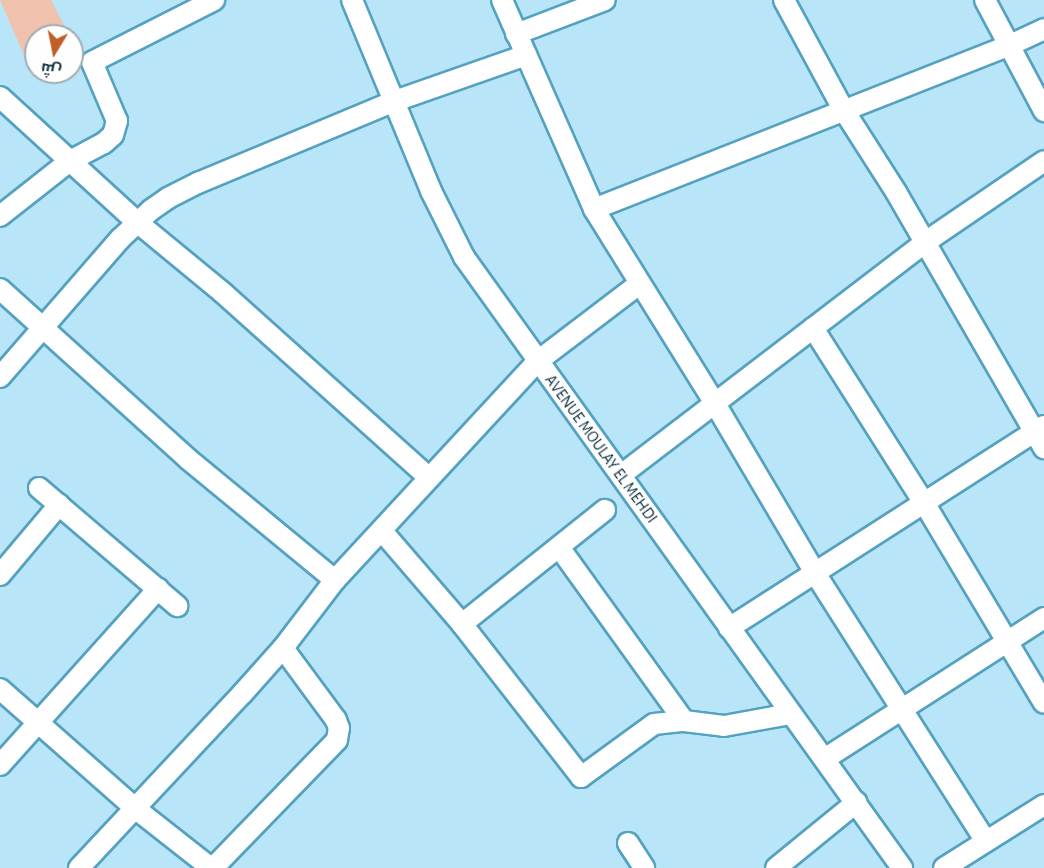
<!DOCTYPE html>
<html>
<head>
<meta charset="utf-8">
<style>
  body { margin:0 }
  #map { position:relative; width:1044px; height:868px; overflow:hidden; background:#b9e5f8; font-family:"Alegreya Sans",Cairo,sans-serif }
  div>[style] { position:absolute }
  .green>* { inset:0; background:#f0c2ad }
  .roads { filter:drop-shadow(2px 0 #54a1c0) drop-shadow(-2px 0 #54a1c0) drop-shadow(0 2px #54a1c0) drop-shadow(0 -2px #54a1c0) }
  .street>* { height:20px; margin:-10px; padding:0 10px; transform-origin:10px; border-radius:10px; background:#fff }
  span { translate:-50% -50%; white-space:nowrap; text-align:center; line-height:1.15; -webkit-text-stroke:4.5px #fefefe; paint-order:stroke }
  .street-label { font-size:16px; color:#12333f }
  .north { position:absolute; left:24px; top:24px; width:60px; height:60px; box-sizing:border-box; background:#fefefe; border:2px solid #a0adb2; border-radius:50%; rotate:190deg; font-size:16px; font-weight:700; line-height:24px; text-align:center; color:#12333f }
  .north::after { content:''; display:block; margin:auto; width:21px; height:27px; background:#c25e28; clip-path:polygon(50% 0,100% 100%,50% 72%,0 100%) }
</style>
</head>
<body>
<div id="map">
  <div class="green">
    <div style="clip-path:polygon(0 0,51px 0,67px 31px,58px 36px,36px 36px,36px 48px,24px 55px)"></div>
  </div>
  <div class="roads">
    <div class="street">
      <div style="left:352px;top:0;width:207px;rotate:67.5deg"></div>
      <div style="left:431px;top:191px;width:74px;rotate:63.4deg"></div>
      <div style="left:464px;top:257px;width:752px;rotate:54.36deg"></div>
      <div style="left:502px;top:0;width:228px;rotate:66.2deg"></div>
      <div style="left:594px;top:209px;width:227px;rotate:58.1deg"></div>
      <div style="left:714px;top:402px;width:199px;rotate:59.4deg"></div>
      <div style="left:815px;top:573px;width:317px;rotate:57.5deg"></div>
      <div style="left:784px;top:0;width:124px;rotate:61.6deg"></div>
      <div style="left:843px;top:109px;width:98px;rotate:57.4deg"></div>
      <div style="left:896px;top:192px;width:296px;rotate:60deg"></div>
      <div style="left:985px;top:0;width:126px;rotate:62deg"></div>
      <div style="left:516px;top:34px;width:95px;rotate:-20.9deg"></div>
      <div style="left:0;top:97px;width:185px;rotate:42.4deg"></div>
      <div style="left:137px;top:222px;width:110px;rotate:39.5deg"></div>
      <div style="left:222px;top:292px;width:278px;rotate:41.9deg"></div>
      <div style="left:594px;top:209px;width:445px;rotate:-21.5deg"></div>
      <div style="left:1008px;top:46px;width:40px;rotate:-25deg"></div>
      <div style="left:0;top:216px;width:89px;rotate:-38.2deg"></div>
      <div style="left:70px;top:161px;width:38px;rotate:-28deg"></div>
      <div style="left:104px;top:143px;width:12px;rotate:-42deg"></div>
      <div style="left:113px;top:135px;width:15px;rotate:-74deg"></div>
      <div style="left:117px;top:121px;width:64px;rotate:-113deg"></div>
      <div style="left:92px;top:62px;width:137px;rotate:-26.9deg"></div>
      <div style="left:0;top:289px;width:253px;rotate:42.1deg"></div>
      <div style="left:188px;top:459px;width:190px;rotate:39.5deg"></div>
      <div style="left:813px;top:328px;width:205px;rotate:57.6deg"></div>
      <div style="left:923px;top:501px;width:235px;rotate:59.1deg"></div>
      <div style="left:0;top:377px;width:184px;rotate:-49deg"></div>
      <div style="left:121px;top:238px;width:41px;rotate:-43deg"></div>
      <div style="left:151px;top:210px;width:21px;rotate:-35deg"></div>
      <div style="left:168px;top:198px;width:34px;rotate:-27deg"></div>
      <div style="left:198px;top:183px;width:213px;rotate:-22.6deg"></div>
      <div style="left:395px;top:101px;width:139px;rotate:-19.3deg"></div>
      <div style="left:621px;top:475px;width:382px;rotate:-37.4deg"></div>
      <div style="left:924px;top:243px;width:145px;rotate:-34.3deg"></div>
      <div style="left:39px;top:488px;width:182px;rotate:40.5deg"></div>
      <div style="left:382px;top:531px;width:123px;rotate:49.3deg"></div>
      <div style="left:462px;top:624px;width:194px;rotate:52.1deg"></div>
      <div style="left:581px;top:777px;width:90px;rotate:-36deg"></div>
      <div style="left:654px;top:724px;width:30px;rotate:-6deg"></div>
      <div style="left:684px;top:721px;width:40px;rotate:7.1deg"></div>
      <div style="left:724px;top:726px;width:68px;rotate:-10.2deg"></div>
      <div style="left:559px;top:547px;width:214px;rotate:54.3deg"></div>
      <div style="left:0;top:575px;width:92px;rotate:-49.9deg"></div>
      <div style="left:462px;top:624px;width:183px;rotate:-38.6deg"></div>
      <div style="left:729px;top:628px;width:374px;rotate:-32.7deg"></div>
      <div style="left:0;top:689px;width:181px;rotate:41.4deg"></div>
      <div style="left:136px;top:809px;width:95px;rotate:38.2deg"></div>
      <div style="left:826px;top:758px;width:259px;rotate:-32.7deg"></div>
      <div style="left:0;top:765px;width:237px;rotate:-48.1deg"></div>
      <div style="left:628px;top:843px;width:30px;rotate:57deg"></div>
      <div style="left:79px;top:868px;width:238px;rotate:-46.9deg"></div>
      <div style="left:242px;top:694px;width:62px;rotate:-48.3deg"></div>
      <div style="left:283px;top:648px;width:86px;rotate:-52.6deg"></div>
      <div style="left:335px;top:580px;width:299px;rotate:-47.2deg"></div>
      <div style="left:538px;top:361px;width:127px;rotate:-37.3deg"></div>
      <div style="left:213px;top:868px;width:178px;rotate:-45.9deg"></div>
      <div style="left:337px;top:740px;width:12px;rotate:-81deg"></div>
      <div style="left:339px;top:728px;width:9px;rotate:-111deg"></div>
      <div style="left:336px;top:720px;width:89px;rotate:-126.4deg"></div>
      <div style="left:776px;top:868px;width:104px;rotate:-39.2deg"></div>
      <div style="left:944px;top:868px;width:118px;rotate:-32.2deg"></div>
    </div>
  </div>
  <div class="street-label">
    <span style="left:601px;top:449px;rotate:54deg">AVENUE MOULAY EL MEHDI</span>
  </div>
  <div class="north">ش</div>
</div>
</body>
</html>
